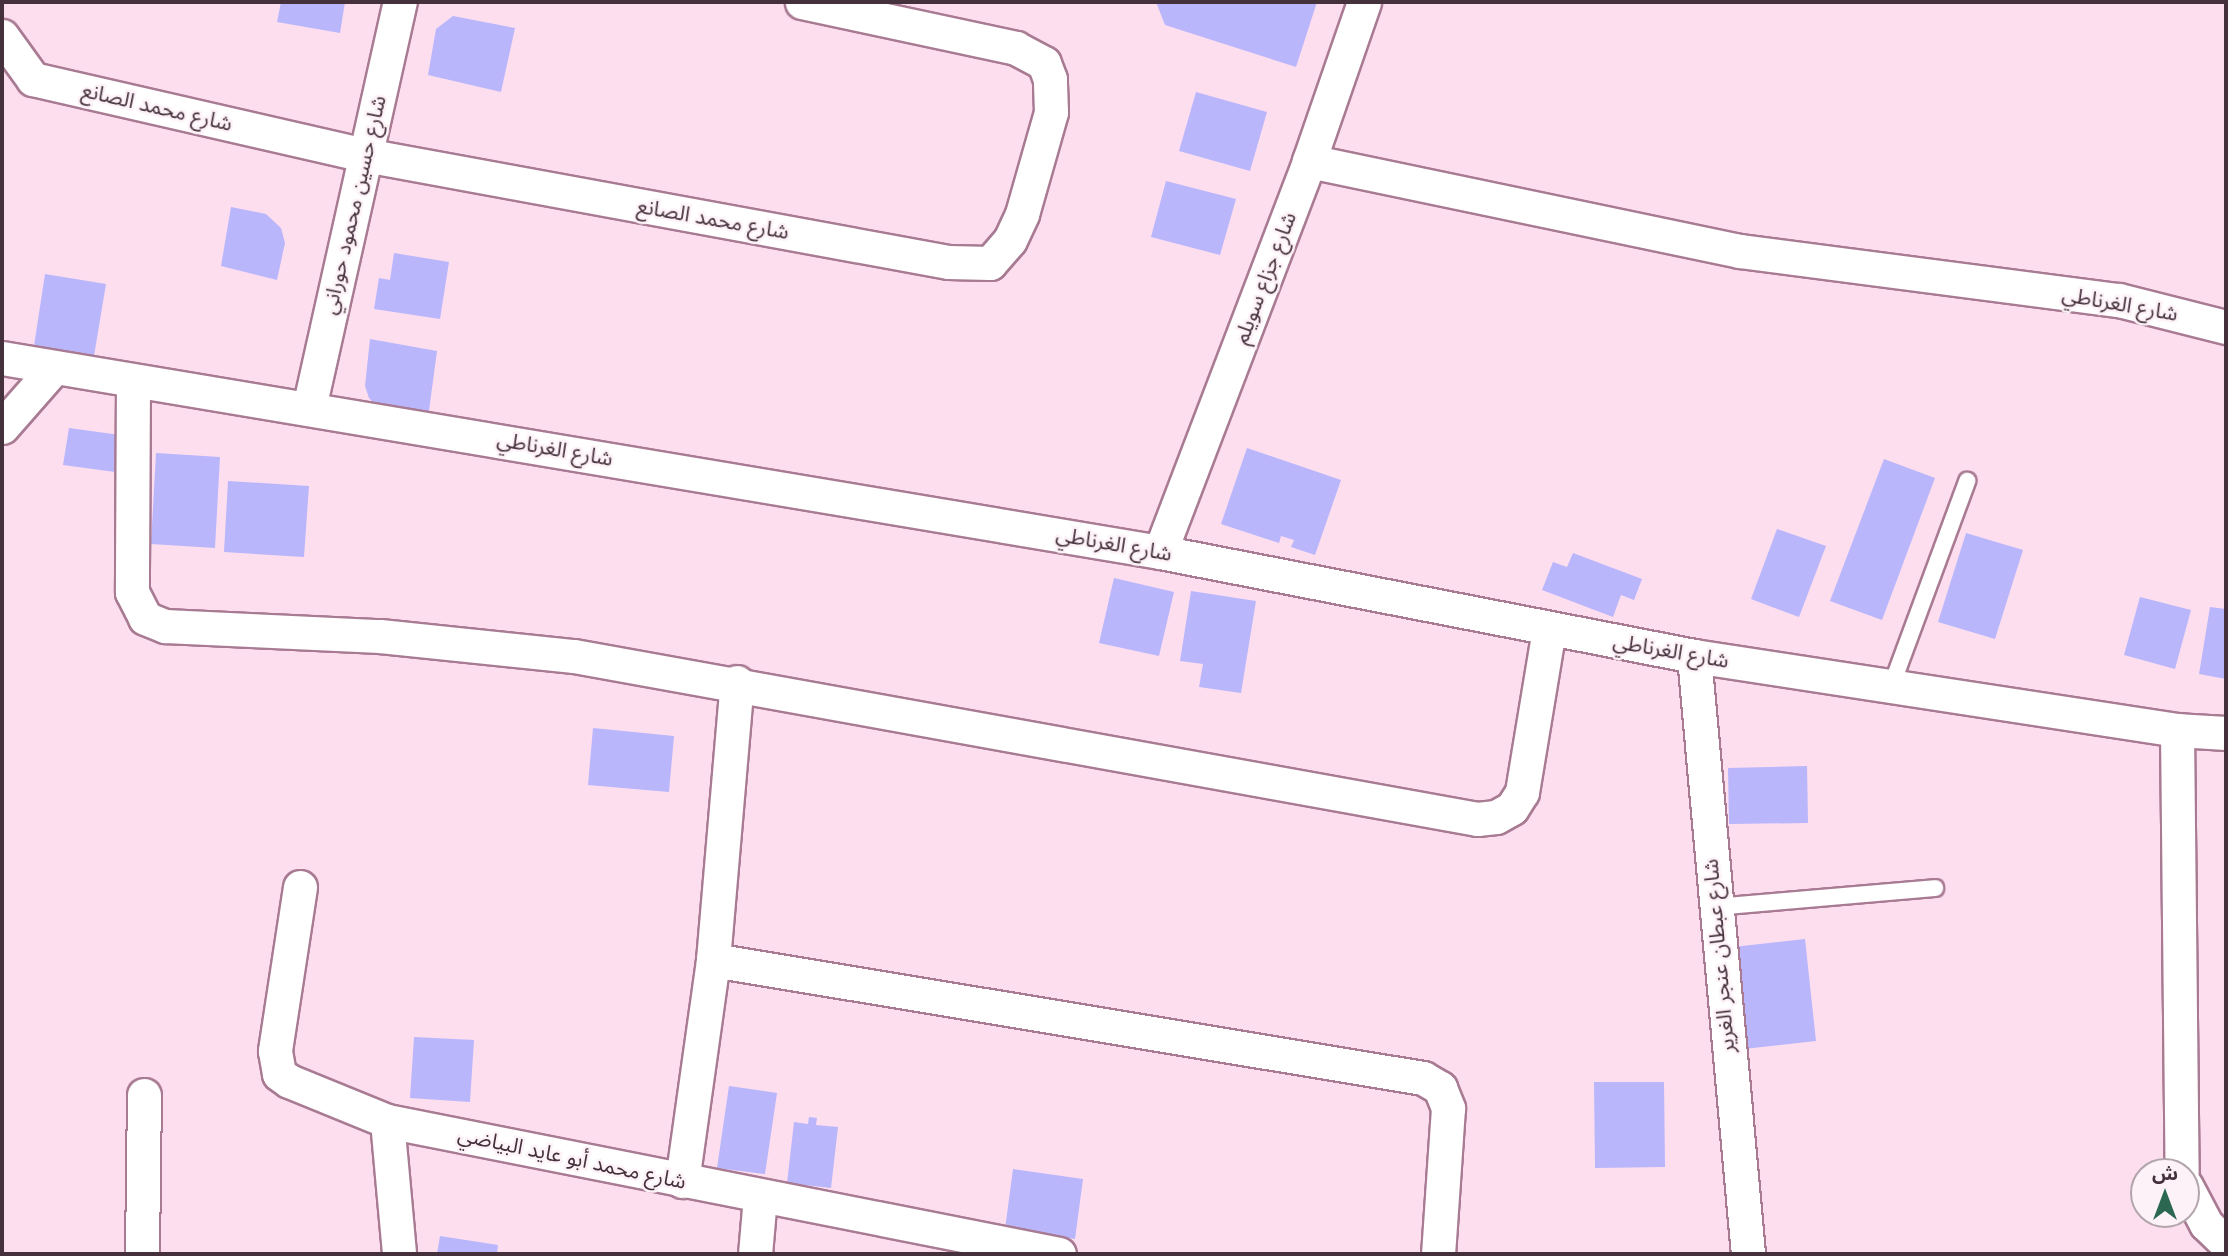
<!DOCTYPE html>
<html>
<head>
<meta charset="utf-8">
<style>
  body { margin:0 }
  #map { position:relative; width:2228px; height:1256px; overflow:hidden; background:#fddeee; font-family:Helvetica,"Noto Sans Arabic",sans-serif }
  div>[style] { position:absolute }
  .building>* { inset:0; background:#b9b6fc }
  .roads { filter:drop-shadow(2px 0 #a87b93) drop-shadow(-2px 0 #a87b93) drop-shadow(0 2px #a87b93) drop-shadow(0 -2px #a87b93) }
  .lane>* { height:16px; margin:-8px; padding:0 8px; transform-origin:8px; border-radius:8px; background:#fff }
  .street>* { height:33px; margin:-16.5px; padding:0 16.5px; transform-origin:16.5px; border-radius:16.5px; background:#fff }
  span { translate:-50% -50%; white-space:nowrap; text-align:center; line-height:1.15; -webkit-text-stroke:5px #fdf2f7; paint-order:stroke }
  .street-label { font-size:21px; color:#45313c }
  .frame { position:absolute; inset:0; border:4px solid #45313c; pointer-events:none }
  .north { position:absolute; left:2130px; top:1158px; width:70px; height:70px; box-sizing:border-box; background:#fdf2f7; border:2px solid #b3a5ac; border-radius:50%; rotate:0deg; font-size:19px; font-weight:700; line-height:28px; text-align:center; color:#45313c }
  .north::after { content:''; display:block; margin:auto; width:24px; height:32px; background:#2c6751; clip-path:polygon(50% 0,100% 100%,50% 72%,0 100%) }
</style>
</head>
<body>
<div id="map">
  <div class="building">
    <div style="clip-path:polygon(281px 2px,345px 2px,340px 33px,277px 22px)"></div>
    <div style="clip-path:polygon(1156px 2px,1317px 2px,1296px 67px,1165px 25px)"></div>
    <div style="clip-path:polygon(453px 16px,515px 28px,501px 92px,428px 75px,436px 29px)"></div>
    <div style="clip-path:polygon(1196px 92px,1267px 112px,1250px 171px,1179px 151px)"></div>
    <div style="clip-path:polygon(1166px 181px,1236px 199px,1220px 255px,1151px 237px)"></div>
    <div style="clip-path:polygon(231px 207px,266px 214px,281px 228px,285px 243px,277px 280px,221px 266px)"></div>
    <div style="clip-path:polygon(394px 253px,449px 262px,440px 319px,374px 309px,379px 278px,390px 280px)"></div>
    <div style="clip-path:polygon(45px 274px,106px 284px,94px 356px,34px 346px)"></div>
    <div style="clip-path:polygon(370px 339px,437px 351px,428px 418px,378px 408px,369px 398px,365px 386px)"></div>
    <div style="clip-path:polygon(69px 428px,120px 435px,115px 472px,63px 465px)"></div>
    <div style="clip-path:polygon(1247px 448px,1341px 480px,1315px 555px,1291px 547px,1294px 540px,1281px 536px,1279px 543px,1221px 524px)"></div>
    <div style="clip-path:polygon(156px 453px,220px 457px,215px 548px,151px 544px)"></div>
    <div style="clip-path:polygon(1884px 459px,1935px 478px,1882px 620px,1830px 601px)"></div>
    <div style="clip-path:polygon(228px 481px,309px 486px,304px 557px,224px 552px)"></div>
    <div style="clip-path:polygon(1777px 529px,1826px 546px,1799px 617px,1751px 599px)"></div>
    <div style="clip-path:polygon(1966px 533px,2023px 550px,1995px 639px,1938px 622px)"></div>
    <div style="clip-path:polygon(1573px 553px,1642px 579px,1634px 600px,1621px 595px,1613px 617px,1542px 590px,1553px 562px,1567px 567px)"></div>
    <div style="clip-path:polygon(1114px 578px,1174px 592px,1159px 656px,1099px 643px)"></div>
    <div style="clip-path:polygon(1191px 591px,1256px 601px,1241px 693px,1199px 687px,1203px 664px,1180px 661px)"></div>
    <div style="clip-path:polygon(2140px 597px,2191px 610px,2175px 669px,2124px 655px)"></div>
    <div style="clip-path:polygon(2210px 607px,2226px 609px,2226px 679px,2199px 674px)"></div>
    <div style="clip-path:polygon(593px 728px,674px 736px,669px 792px,588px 785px)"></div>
    <div style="clip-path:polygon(1807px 766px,1808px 823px,1729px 824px,1728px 768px)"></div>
    <div style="clip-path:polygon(1805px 939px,1816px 1041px,1744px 1049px,1733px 947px)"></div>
    <div style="clip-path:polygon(414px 1037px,474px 1040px,470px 1102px,410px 1098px)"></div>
    <div style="clip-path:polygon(1594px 1082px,1664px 1082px,1665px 1167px,1595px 1168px)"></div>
    <div style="clip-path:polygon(729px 1086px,777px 1093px,765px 1174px,717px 1168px)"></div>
    <div style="clip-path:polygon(809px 1117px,817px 1118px,816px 1125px,838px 1127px,831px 1188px,787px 1183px,794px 1122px,808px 1124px)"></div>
    <div style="clip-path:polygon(1013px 1169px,1083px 1179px,1075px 1239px,1005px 1229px)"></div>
    <div style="clip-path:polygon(440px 1236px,498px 1245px,497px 1254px,437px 1254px)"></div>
  </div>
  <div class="roads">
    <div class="lane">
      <div style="left:1891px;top:687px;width:220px;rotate:-69.7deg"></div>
      <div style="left:1714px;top:907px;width:222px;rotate:-4.9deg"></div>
    </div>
    <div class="street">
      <div style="left:2px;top:36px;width:53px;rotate:54.2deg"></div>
      <div style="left:33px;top:79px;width:341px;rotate:12.9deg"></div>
      <div style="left:365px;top:155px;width:593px;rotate:10.4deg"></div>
      <div style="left:948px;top:262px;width:42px;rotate:1.4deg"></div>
      <div style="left:990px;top:263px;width:30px;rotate:-49deg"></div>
      <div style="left:1010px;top:240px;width:29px;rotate:-65deg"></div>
      <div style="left:1022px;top:214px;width:106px;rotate:-74.1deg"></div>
      <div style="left:1051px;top:112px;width:33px;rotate:-92deg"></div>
      <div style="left:1050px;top:79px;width:17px;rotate:-111deg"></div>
      <div style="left:1044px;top:63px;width:32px;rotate:-152deg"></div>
      <div style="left:1016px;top:48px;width:219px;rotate:-167.9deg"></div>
      <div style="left:1309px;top:161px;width:440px;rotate:11.8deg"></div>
      <div style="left:1740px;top:251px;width:382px;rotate:7.4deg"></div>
      <div style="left:2119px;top:300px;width:110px;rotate:14.2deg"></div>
      <div style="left:2px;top:358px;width:1174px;rotate:9.51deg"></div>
      <div style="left:1160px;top:552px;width:544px;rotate:11.02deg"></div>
      <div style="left:1694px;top:656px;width:489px;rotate:8.7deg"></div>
      <div style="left:2177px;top:730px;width:49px;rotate:3.5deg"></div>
      <div style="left:133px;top:381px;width:211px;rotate:90.3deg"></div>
      <div style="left:132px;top:592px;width:29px;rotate:63deg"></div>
      <div style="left:145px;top:618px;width:22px;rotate:22deg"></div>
      <div style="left:165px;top:626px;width:215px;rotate:2.7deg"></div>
      <div style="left:380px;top:636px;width:195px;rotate:5.9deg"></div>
      <div style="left:574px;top:656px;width:918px;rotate:10.23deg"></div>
      <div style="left:1477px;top:819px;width:19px;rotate:-6deg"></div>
      <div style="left:1496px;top:817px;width:18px;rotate:-29deg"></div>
      <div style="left:1512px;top:808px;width:19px;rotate:-58deg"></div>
      <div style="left:1522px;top:792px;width:165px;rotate:-80.6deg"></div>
      <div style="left:309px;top:408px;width:416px;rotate:-77.4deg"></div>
      <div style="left:2px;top:427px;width:77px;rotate:-48.7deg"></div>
      <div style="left:1160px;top:552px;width:418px;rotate:-69.1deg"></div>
      <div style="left:1309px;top:161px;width:168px;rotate:-70.9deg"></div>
      <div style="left:1694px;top:656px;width:600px;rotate:84.84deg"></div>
      <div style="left:2177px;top:730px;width:442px;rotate:89.4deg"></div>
      <div style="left:300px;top:887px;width:166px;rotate:98.7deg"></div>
      <div style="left:275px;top:1051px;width:23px;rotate:80deg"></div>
      <div style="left:279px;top:1074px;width:12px;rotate:35deg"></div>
      <div style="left:289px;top:1081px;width:106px;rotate:22.2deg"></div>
      <div style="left:387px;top:1121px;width:685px;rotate:11.2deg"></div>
      <div style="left:713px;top:960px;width:720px;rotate:9.44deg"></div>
      <div style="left:1423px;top:1078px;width:20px;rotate:30deg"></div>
      <div style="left:1440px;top:1088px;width:22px;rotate:68deg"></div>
      <div style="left:1448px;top:1108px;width:146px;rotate:93.9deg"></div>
      <div style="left:387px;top:1121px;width:134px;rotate:84.8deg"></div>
      <div style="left:682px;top:1181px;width:223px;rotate:-82deg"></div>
      <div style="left:713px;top:960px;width:279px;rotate:-85.1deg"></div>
      <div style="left:2186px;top:1186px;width:43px;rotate:62.2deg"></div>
      <div style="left:2206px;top:1224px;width:28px;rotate:44deg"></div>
      <div style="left:142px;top:1254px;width:159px;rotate:-89.3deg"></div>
      <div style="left:755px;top:1254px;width:57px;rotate:-85deg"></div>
    </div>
  </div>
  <div class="street-label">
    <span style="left:157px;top:107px;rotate:13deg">شارع محمد الصانع</span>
    <span style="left:354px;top:205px;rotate:-77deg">شارع حسين محمود حوراني</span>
    <span style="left:713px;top:219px;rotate:10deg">شارع محمد الصانع</span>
    <span style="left:1265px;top:278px;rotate:-69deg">شارع جزاع سويلم</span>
    <span style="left:2120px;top:304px;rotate:10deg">شارع الغرناطي</span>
    <span style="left:555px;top:449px;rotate:10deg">شارع الغرناطي</span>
    <span style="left:1114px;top:544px;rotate:10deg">شارع الغرناطي</span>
    <span style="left:1671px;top:651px;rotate:10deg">شارع الغرناطي</span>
    <span style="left:1719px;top:956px;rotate:-95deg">شارع عبطان عنجر الغرير</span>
    <span style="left:572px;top:1158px;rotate:12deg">شارع محمد أبو عايد البياضي</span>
  </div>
  <div class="frame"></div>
  <div class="north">ش</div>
</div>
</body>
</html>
